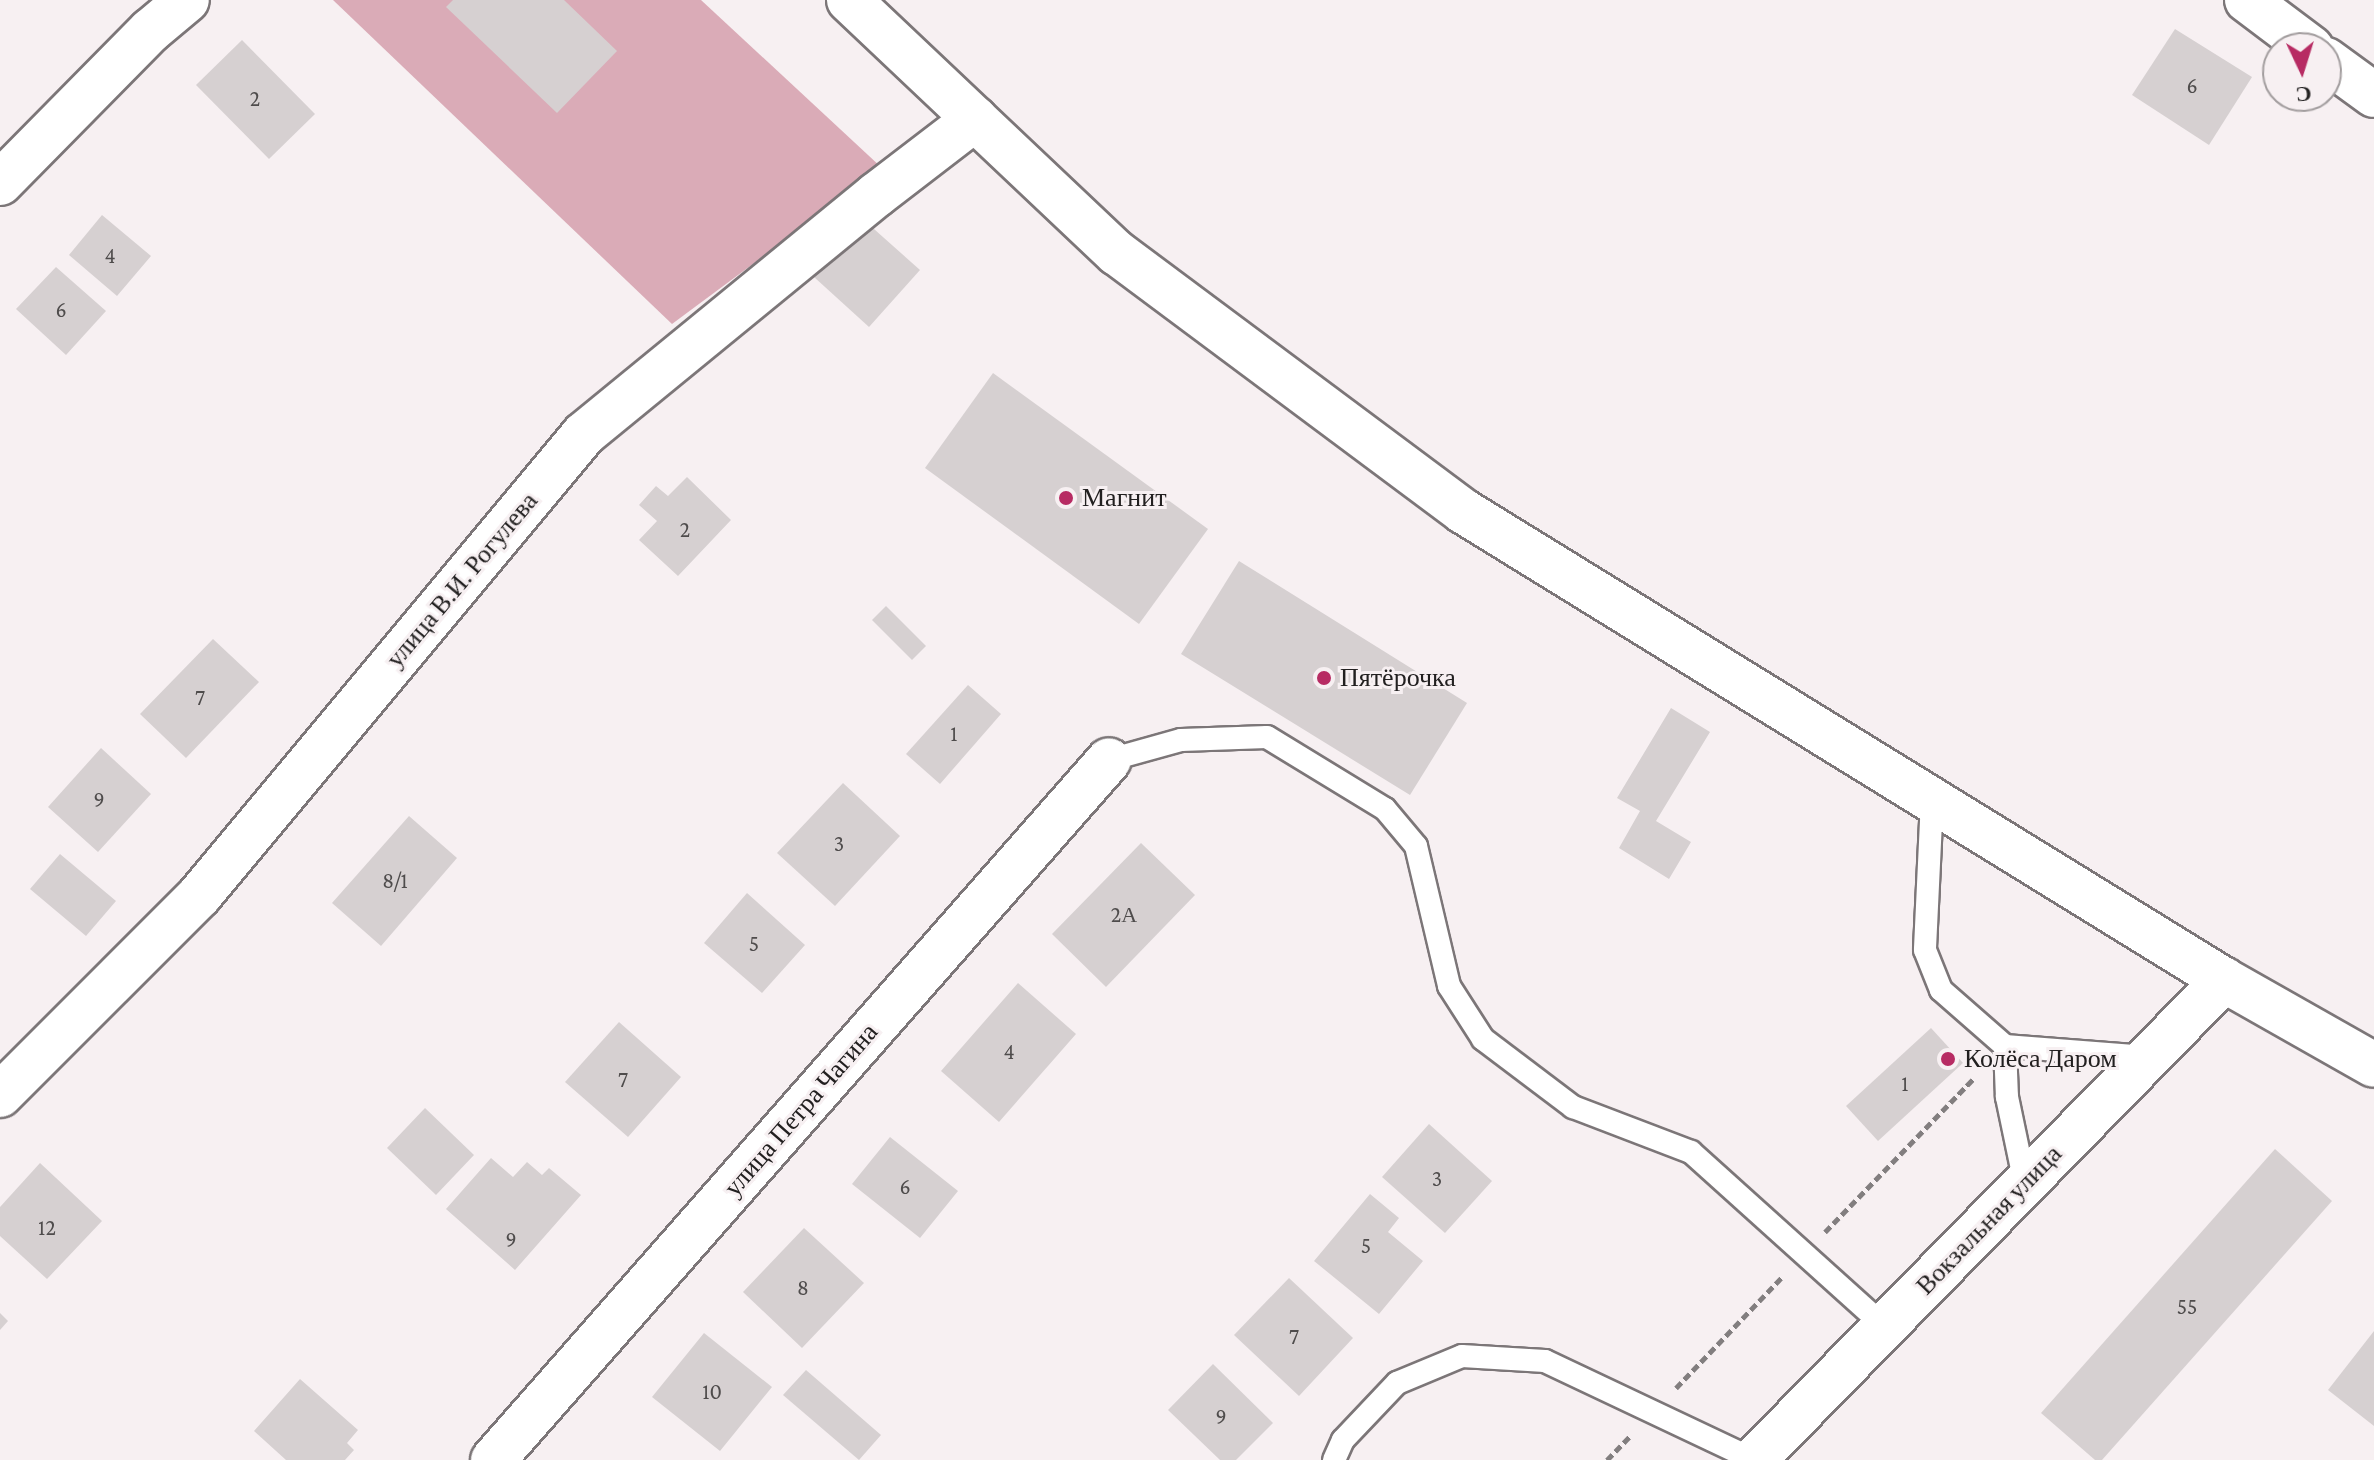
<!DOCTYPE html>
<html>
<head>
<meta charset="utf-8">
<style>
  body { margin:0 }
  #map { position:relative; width:2374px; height:1460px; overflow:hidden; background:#f7f0f2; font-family:"Crimson Pro",serif }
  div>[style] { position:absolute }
  .forest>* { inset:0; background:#daabb7 }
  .building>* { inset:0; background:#d6d0d1 }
  .path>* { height:5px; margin-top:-2.5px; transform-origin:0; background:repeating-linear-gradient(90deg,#827e7f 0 8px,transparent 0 12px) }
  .roads { filter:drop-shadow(2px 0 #7c7678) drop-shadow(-2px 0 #7c7678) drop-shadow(0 2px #7c7678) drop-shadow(0 -2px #7c7678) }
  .service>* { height:22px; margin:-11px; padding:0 11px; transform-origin:11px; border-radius:11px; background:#fff }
  .minor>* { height:44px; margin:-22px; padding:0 22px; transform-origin:22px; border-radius:22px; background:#fff }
  .tertiary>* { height:44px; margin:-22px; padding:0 22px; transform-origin:22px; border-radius:22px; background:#fff }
  .dots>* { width:22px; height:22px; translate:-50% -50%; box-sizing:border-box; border:4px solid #f7f0f2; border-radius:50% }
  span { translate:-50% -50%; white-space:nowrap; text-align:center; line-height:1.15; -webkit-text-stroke:6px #f7f0f2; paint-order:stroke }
  .number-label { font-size:22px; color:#4f4c4c }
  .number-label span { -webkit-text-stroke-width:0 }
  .poi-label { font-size:26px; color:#222020 }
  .left { translate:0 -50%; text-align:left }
  .street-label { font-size:26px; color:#222020 }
  .north { position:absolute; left:2262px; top:32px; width:80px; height:80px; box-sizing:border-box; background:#f7f0f2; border:2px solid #a29d9e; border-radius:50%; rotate:176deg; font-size:22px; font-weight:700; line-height:32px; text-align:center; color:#222020 }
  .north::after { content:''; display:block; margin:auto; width:28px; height:36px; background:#b72b63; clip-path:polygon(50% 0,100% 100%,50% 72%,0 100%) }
</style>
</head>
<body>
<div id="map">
  <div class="forest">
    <div style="clip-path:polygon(333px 0,701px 0,882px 168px,672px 324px)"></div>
  </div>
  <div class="building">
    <div style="clip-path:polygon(453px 0,564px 0,617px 51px,557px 113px,446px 7px)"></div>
    <div style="clip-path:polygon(2175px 29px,2252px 77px,2209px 145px,2132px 95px)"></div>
    <div style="clip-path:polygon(242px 40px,315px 114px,269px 159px,196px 85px)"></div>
    <div style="clip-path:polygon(102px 215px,151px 256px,117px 296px,69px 255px)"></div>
    <div style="clip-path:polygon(865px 221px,920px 270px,869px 327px,814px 277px)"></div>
    <div style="clip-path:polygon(56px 267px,106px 311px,66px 355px,16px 309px)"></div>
    <div style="clip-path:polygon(993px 373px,1208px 529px,1139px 624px,925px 468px)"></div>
    <div style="clip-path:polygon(687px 477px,731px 520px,678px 576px,639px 540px,657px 521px,639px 505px,656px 486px,668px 496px)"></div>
    <div style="clip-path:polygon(1239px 561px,1467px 703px,1410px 795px,1181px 654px)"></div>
    <div style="clip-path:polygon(886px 606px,926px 646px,912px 660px,872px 620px)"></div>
    <div style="clip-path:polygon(213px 639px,259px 682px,186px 758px,140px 714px)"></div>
    <div style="clip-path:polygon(968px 685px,1001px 714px,940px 784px,906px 754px)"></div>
    <div style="clip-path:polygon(1671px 708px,1710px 732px,1656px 821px,1691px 842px,1669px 879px,1619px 848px,1640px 811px,1617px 798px)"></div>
    <div style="clip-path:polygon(101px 748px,151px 794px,98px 852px,48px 807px)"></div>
    <div style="clip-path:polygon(843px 783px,900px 836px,835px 906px,777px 853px)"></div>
    <div style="clip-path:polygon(409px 816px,457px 858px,381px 946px,332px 903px)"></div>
    <div style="clip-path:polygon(1141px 843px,1195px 895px,1106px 987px,1052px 934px)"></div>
    <div style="clip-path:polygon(60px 854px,116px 901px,86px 936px,30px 889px)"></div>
    <div style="clip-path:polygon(747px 893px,805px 945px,762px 993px,704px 943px)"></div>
    <div style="clip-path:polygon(1018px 983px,1076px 1034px,999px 1122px,941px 1071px)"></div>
    <div style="clip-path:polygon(619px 1022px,681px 1077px,628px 1137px,565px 1082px)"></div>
    <div style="clip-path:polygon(1931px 1028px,1963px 1063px,1878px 1141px,1846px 1106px)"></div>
    <div style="clip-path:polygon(425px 1108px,474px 1155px,436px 1195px,387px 1148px)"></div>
    <div style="clip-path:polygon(1429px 1124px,1492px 1181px,1445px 1233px,1382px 1177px)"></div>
    <div style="clip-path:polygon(890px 1137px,958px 1191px,920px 1238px,852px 1184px)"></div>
    <div style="clip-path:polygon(2275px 1149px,2332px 1201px,2102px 1460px,2095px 1460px,2041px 1413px)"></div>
    <div style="clip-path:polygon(491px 1158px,513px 1177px,527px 1162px,542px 1175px,549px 1168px,581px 1195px,515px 1270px,446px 1209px)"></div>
    <div style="clip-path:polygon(40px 1163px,102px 1221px,47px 1279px,0 1236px,0 1207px)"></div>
    <div style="clip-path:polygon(1370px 1194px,1399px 1218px,1388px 1232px,1423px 1261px,1379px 1314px,1314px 1261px)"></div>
    <div style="clip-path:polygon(804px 1228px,864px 1283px,802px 1348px,743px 1292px)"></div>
    <div style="clip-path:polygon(1289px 1278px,1353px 1338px,1299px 1396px,1234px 1335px)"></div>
    <div style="clip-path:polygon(0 1313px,8px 1321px,0 1330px)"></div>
    <div style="clip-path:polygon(2374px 1331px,2374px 1426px,2328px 1390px)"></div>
    <div style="clip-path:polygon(704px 1333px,772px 1387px,720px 1451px,652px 1397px)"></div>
    <div style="clip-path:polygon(1213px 1364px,1273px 1423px,1236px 1460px,1220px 1460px,1168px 1410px)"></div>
    <div style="clip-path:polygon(806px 1370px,881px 1435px,859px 1460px,783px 1395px)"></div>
    <div style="clip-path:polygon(300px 1379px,358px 1430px,347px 1443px,354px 1450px,345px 1460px,286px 1460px,254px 1431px)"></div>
  </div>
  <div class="path">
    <div style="left:1825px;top:1232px;width:214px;rotate:-45.9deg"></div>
    <div style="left:1676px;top:1388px;width:153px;rotate:-46.3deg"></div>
    <div style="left:1607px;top:1460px;width:33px;rotate:-46deg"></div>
  </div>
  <div class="roads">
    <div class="service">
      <div style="left:1109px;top:760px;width:75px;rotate:-15.5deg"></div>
      <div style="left:1181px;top:740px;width:86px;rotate:-2deg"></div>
      <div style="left:1267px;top:737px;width:138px;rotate:31.4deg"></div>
      <div style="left:1385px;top:809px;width:48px;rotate:50deg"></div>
      <div style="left:1416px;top:846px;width:144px;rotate:76.7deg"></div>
      <div style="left:1449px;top:986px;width:63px;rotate:57.3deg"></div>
      <div style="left:1483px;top:1039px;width:113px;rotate:37.1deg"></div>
      <div style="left:1573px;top:1107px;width:126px;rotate:20.9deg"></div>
      <div style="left:1691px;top:1152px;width:260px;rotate:42deg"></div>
      <div style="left:1932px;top:800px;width:150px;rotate:92.7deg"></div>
      <div style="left:1925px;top:950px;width:43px;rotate:68.2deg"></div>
      <div style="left:1941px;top:990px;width:85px;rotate:41.2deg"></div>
      <div style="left:2005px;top:1046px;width:142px;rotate:4.4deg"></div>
      <div style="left:2005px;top:1046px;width:51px;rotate:87.8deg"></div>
      <div style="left:2007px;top:1097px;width:88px;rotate:78.2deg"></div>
      <div style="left:1334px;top:1460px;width:22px;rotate:-66deg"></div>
      <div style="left:1343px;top:1440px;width:79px;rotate:-46.5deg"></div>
      <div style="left:1397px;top:1383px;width:70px;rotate:-22.6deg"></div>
      <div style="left:1462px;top:1356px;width:83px;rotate:3.4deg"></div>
      <div style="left:1545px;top:1361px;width:231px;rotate:25.3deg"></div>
    </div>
    <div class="minor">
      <div style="left:2247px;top:0;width:80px;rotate:36.9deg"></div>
      <div style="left:2326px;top:60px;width:59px;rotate:36.1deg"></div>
      <div style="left:0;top:183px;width:214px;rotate:-45.4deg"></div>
      <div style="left:150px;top:31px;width:48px;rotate:-40deg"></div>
      <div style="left:0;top:1095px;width:281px;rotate:-45deg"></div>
      <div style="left:199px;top:896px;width:601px;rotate:-50.19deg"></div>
      <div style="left:584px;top:434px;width:377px;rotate:-39.3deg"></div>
      <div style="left:876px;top:195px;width:125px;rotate:-37.5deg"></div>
      <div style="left:493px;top:1460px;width:932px;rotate:-48.65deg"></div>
    </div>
    <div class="tertiary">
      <div style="left:849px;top:0;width:369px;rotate:43.4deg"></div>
      <div style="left:1117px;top:253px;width:432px;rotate:36.7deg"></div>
      <div style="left:1463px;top:511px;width:894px;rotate:31.65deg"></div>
      <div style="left:2224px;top:980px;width:172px;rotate:29.5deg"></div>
      <div style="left:1754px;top:1460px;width:672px;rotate:-45.6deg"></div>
    </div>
  </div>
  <div class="dots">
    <div style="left:1066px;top:498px;background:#b72b63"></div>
    <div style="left:1324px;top:678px;background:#b72b63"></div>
    <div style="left:1948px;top:1059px;background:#b72b63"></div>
  </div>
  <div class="number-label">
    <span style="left:2192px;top:86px">6</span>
    <span style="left:255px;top:99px">2</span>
    <span style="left:110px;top:256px">4</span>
    <span style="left:61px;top:310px">6</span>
    <span style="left:685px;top:530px">2</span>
    <span style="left:200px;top:698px">7</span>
    <span style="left:954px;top:734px">1</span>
    <span style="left:99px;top:800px">9</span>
    <span style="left:839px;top:844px">3</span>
    <span style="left:395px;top:881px">8/1</span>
    <span style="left:1124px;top:915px">2А</span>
    <span style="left:754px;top:944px">5</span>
    <span style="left:1009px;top:1052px">4</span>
    <span style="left:623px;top:1080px">7</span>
    <span style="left:1905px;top:1084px">1</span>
    <span style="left:1437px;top:1179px">3</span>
    <span style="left:905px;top:1187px">6</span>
    <span style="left:47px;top:1228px">12</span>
    <span style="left:511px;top:1240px">9</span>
    <span style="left:1366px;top:1246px">5</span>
    <span style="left:803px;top:1288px">8</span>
    <span style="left:2187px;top:1307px">55</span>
    <span style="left:1294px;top:1337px">7</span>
    <span style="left:712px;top:1392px">10</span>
    <span style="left:1221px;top:1417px">9</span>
  </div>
  <div class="poi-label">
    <span class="left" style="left:1082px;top:498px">Магнит</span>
    <span class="left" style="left:1340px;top:678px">Пятёрочка</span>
    <span class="left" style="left:1964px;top:1059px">Колёса Даром</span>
  </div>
  <div class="street-label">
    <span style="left:462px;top:580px;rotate:-50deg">улица В.И. Рогулева</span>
    <span style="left:801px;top:1110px;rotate:-49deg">улица Петра Чагина</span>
    <span style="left:1989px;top:1220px;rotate:-46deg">Вокзальная улица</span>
  </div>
  <div class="north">С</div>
</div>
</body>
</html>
